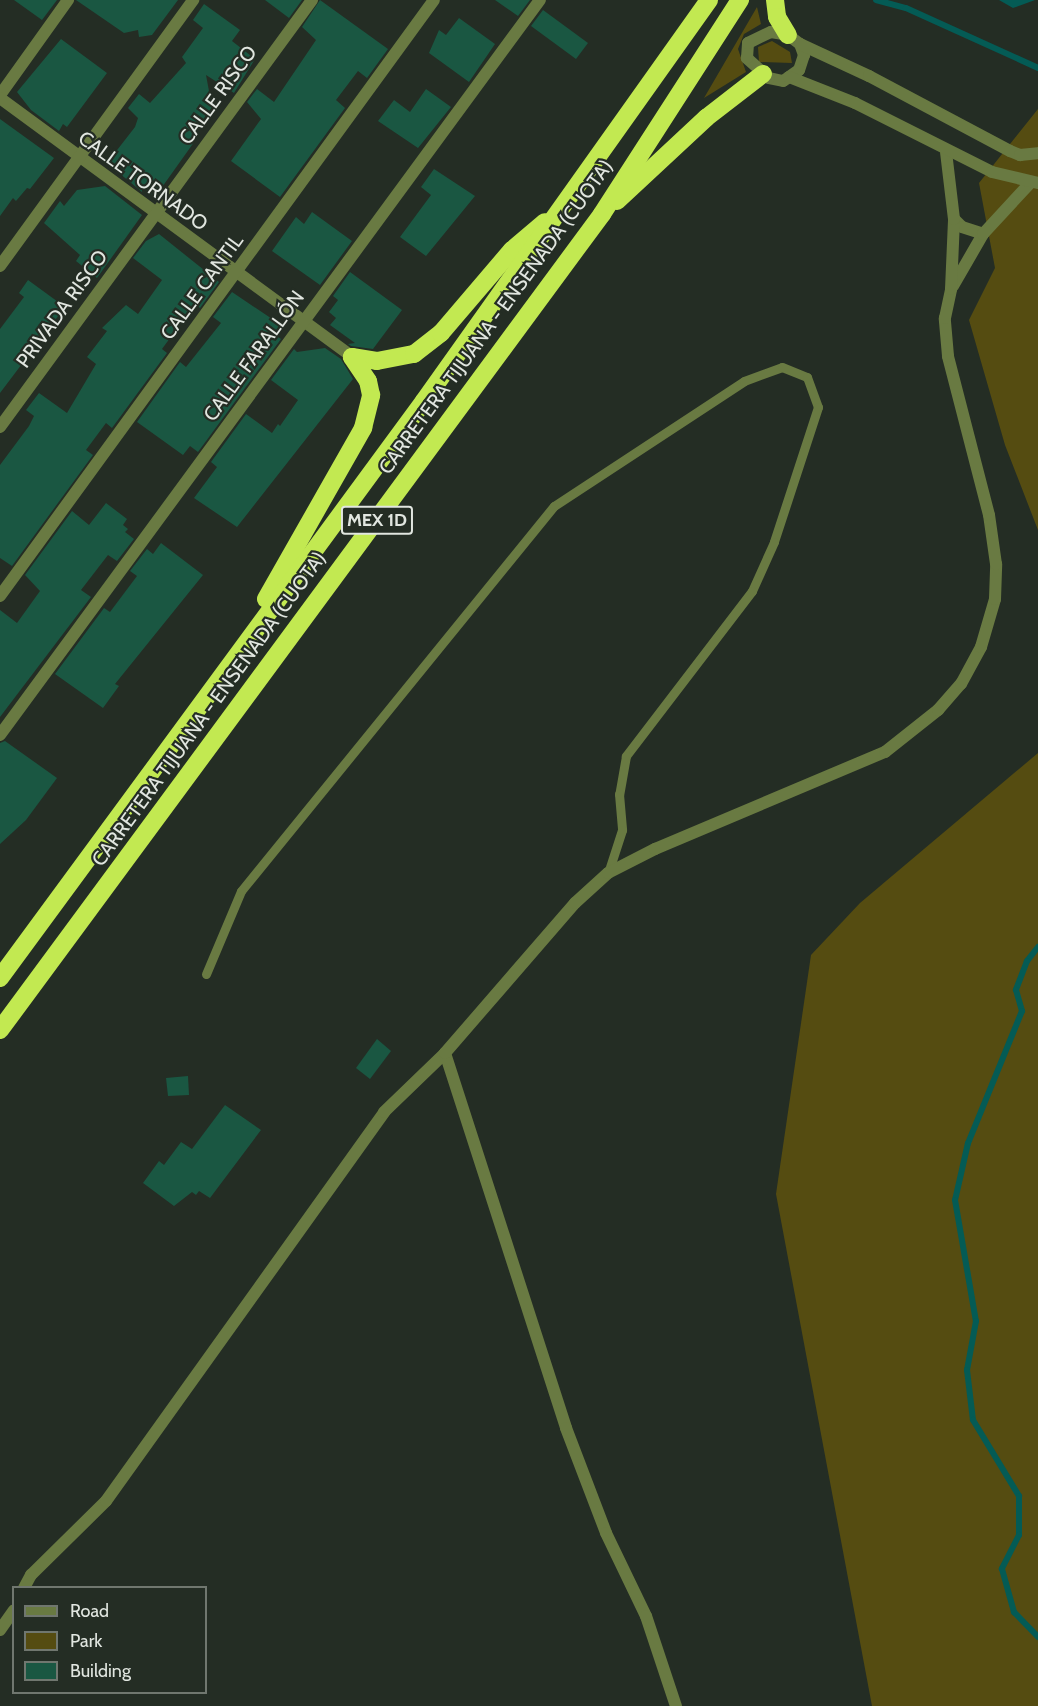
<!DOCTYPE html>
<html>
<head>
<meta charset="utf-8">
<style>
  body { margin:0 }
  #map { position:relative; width:1038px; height:1706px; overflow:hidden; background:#242d24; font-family:Cabin,sans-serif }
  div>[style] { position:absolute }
  .green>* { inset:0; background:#554c11 }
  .water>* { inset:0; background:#045b55 }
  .stream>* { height:6px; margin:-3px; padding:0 3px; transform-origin:3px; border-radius:3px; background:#045b55 }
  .building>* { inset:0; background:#1a5742 }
  .service>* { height:9px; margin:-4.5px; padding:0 4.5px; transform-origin:4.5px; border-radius:4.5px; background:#697a42 }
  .minor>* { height:12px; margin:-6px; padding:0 6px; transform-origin:6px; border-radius:6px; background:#697a42 }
  .tertiary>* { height:12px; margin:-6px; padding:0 6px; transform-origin:6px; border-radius:6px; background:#697a42 }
  .motorway>* { height:18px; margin:-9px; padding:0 9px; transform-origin:9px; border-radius:9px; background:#c2e951 }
  span { translate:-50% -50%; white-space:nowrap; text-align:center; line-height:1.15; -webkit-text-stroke:4.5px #242d24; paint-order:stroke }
  .shield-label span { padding:2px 4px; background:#242d24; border:2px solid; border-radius:4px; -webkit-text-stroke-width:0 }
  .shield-label { font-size:18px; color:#e1e6e0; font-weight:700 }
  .street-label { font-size:20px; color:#e1e6e0 }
  .legend { position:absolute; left:12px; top:1586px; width:195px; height:108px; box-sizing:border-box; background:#242d24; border:2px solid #70776f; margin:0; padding:8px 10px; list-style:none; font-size:18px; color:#e1e6e0 }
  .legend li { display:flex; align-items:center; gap:12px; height:30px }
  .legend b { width:30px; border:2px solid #70776f }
</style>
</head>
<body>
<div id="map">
  <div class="green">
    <div style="clip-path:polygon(757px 7px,761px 24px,744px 34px,738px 49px,746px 72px,704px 98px)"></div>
    <div style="clip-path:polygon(772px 41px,790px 52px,792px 63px,759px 62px,758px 47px)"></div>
    <div style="clip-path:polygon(1038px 109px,1038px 530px,1005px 445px,969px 320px,995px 268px,979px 183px)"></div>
    <div style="clip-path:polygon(1038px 753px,1038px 1706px,872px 1706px,776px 1194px,811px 955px,860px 903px)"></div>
  </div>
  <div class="water">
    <div style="clip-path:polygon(999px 0,1035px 0,1013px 8px)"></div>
  </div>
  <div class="stream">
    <div style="left:876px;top:0;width:31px;rotate:15deg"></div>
    <div style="left:906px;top:8px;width:145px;rotate:24.4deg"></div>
    <div style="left:1038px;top:947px;width:18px;rotate:128deg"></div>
    <div style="left:1027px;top:961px;width:31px;rotate:111deg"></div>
    <div style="left:1016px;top:990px;width:22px;rotate:74deg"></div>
    <div style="left:1022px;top:1011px;width:143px;rotate:112.2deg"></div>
    <div style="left:968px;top:1143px;width:58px;rotate:102.8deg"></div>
    <div style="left:955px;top:1200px;width:123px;rotate:80.2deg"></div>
    <div style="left:976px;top:1321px;width:50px;rotate:100.4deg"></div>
    <div style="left:967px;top:1370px;width:50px;rotate:83.2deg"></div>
    <div style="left:973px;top:1420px;width:89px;rotate:58.8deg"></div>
    <div style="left:1019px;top:1496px;width:39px;rotate:90deg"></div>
    <div style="left:1019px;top:1535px;width:38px;rotate:117deg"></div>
    <div style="left:1002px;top:1569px;width:45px;rotate:74.4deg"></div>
    <div style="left:1014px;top:1612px;width:35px;rotate:46deg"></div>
  </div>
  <div class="building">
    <div style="clip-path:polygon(14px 0,57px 0,42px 20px)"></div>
    <div style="clip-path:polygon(76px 0,178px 0,152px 35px,139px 37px,138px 30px,124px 33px)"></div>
    <div style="clip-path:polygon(265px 0,302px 0,289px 18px)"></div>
    <div style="clip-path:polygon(320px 0,388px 49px,367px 78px,358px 71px,336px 100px,345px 108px,280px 197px,231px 161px,261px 119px,247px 102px,257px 89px,274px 102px,316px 40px,302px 27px)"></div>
    <div style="clip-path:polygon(495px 0,530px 0,518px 16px)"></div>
    <div style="clip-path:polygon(204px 4px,240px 30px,232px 41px,255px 59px,234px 93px,206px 75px,212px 107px,200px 124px,194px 136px,197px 138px,155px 197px,142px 187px,142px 192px,107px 163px,135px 127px,138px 118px,128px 108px,139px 94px,150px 103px,186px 63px,182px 57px,203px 28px,193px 20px)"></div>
    <div style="clip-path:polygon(543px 10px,588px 43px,576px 59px,531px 26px)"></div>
    <div style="clip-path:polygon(459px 18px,495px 44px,469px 82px,429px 53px,439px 30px,446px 35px)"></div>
    <div style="clip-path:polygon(61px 39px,107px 73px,67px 127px,63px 124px,59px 131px,31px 110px,17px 92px)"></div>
    <div style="clip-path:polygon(426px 89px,451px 107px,418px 148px,378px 121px,394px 100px,410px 112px)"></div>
    <div style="clip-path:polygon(0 119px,54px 158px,30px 189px,27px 188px,16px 201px,13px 198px,0 216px)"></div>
    <div style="clip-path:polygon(434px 169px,475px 196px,426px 256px,400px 237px,431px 195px,421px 187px)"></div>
    <div style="clip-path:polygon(105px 186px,142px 215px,97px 278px,76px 261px,80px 255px,44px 223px,60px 201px,64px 206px,77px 190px)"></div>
    <div style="clip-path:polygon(312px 212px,352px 241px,320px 285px,272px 251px,296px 217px,304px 224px)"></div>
    <div style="clip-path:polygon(159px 234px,219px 282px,200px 308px,195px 304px,162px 349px,167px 353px,112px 428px,106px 423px,86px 450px,93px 455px,12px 566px,0 558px,0 465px,29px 426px,34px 416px,26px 410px,39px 393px,67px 413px,96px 364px,87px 357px,107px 331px,102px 328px,126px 305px,138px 314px,162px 280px,133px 258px,146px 241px)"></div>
    <div style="clip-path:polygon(350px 272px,402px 310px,373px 349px,351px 346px,348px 344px,355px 343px,330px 325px,336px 318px,329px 312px,338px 300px,333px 296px)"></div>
    <div style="clip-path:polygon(28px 280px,65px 307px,0 393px,0 329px,24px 297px,19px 293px)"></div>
    <div style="clip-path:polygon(232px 292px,284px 327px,277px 336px,281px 339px,198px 452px,190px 446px,183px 455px,137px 422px,180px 362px,186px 367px,221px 323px,213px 317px)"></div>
    <div style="clip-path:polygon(325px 348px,341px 359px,353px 379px,237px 527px,194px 498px,217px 467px,211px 462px,246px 414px,272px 433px,278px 424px,280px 426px,298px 400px,271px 380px,294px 349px,297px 352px)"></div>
    <div style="clip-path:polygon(106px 503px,127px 519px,123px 525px,128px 529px,125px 532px,134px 539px,117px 561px,108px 555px,81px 590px,91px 597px,0 717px,0 610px,17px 623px,40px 591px,25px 575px,72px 511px,89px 525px)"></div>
    <div style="clip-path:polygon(161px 543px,203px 575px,115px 684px,119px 686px,103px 708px,55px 674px,104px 608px,110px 612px,137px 576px,130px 571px,147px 549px,153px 554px)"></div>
    <div style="clip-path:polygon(5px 741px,57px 778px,26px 820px,0 844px,0 743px)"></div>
    <div style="clip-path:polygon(377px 1039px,391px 1051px,370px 1079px,356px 1068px)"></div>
    <div style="clip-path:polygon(188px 1076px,189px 1095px,168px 1096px,166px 1078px)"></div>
    <div style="clip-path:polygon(225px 1105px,261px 1130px,210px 1198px,199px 1191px,196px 1195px,192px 1192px,174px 1206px,143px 1183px,159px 1161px,164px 1165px,181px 1142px,192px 1149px)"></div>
  </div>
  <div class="service">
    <div style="left:206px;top:974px;width:90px;rotate:-67.1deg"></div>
    <div style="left:241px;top:891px;width:496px;rotate:-50.9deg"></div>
    <div style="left:554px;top:506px;width:227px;rotate:-33.3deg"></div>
    <div style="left:744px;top:381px;width:40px;rotate:-20.2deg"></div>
    <div style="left:782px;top:367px;width:27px;rotate:22deg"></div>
    <div style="left:807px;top:377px;width:32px;rotate:70deg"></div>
    <div style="left:818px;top:407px;width:142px;rotate:108.1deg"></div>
    <div style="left:774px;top:542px;width:54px;rotate:114.2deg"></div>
    <div style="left:752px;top:591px;width:208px;rotate:127.4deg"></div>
    <div style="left:626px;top:756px;width:39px;rotate:100deg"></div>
    <div style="left:619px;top:794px;width:36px;rotate:85deg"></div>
    <div style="left:622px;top:830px;width:45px;rotate:108deg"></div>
  </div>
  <div class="minor">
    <div style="left:0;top:95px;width:117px;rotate:-54.4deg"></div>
    <div style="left:0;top:98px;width:437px;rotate:36.3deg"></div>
    <div style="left:954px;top:219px;width:11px;rotate:45deg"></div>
    <div style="left:962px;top:227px;width:22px;rotate:18deg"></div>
    <div style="left:0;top:266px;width:329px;rotate:-54deg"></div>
    <div style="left:953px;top:286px;width:60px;rotate:-60deg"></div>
    <div style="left:983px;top:234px;width:71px;rotate:-47.3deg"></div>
    <div style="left:0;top:427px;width:529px;rotate:-53.85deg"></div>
    <div style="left:0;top:596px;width:737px;rotate:-53.94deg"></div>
    <div style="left:0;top:735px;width:912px;rotate:-53.7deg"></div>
    <div style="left:445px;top:1053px;width:394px;rotate:72.1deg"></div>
    <div style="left:566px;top:1428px;width:112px;rotate:69.1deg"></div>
    <div style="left:606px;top:1533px;width:92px;rotate:64.3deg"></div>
    <div style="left:646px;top:1616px;width:95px;rotate:71.6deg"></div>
    <div style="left:24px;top:1588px;width:15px;rotate:-62deg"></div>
    <div style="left:31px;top:1575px;width:105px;rotate:-44.6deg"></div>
    <div style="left:106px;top:1501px;width:478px;rotate:-54.4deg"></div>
    <div style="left:384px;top:1112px;width:85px;rotate:-44deg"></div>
    <div style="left:445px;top:1053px;width:198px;rotate:-49.1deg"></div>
    <div style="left:575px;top:903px;width:45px;rotate:-42.3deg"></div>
    <div style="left:608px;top:873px;width:53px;rotate:-27.1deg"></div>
    <div style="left:655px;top:849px;width:250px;rotate:-22.9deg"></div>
    <div style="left:885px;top:752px;width:68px;rotate:-38.4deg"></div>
    <div style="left:938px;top:710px;width:35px;rotate:-49deg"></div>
    <div style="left:961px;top:684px;width:42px;rotate:-61.6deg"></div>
    <div style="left:981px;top:647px;width:50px;rotate:-73.7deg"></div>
    <div style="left:995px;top:599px;width:35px;rotate:-88deg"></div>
    <div style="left:996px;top:564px;width:49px;rotate:-98.1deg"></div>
    <div style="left:989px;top:515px;width:164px;rotate:-104.5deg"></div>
    <div style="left:948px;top:356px;width:38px;rotate:-95deg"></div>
    <div style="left:945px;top:318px;width:30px;rotate:-78deg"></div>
    <div style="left:951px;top:289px;width:70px;rotate:-87.5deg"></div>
    <div style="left:954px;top:219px;width:67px;rotate:-96.8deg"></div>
    <div style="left:0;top:1630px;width:24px;rotate:-55deg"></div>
  </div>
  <div class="tertiary">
    <div style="left:771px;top:32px;width:17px;rotate:10deg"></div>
    <div style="left:788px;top:35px;width:15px;rotate:37deg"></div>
    <div style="left:800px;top:44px;width:12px;rotate:70deg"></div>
    <div style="left:804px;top:55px;width:16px;rotate:108deg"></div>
    <div style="left:799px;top:70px;width:19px;rotate:145deg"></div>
    <div style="left:783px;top:81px;width:14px;rotate:-168deg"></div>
    <div style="left:769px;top:78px;width:30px;rotate:-138deg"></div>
    <div style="left:747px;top:58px;width:15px;rotate:-86deg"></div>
    <div style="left:748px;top:43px;width:25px;rotate:-26deg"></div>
    <div style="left:800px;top:44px;width:76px;rotate:24.9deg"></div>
    <div style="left:869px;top:76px;width:160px;rotate:28deg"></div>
    <div style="left:1010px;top:151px;width:11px;rotate:22deg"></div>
    <div style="left:1020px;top:155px;width:18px;rotate:-6deg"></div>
    <div style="left:789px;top:77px;width:71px;rotate:21.5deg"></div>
    <div style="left:855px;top:103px;width:153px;rotate:26.7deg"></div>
    <div style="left:992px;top:172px;width:47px;rotate:13.4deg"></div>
  </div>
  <div class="motorway">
    <div style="left:775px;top:0;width:17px;rotate:83deg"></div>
    <div style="left:777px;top:17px;width:21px;rotate:59deg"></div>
    <div style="left:617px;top:201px;width:122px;rotate:-43deg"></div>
    <div style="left:706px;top:118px;width:72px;rotate:-37.7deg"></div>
    <div style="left:352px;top:357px;width:25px;rotate:9deg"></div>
    <div style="left:377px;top:361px;width:38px;rotate:-11deg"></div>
    <div style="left:414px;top:354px;width:34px;rotate:-38deg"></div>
    <div style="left:441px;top:333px;width:109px;rotate:-49.5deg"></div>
    <div style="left:512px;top:250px;width:43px;rotate:-40.3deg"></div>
    <div style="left:266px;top:599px;width:197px;rotate:-60.4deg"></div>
    <div style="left:363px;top:428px;width:34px;rotate:-76deg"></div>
    <div style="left:371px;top:395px;width:14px;rotate:-102deg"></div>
    <div style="left:368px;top:381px;width:29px;rotate:-124deg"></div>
    <div style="left:0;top:978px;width:716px;rotate:-53.69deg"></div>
    <div style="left:424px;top:401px;width:492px;rotate:-54.6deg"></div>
    <div style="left:0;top:1030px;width:1014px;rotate:-53.58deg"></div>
    <div style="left:602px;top:214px;width:255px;rotate:-57.2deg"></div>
  </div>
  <div class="shield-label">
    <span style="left:377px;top:520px">MEX 1D</span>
  </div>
  <div class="street-label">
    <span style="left:218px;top:95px;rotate:-54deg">CALLE RISCO</span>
    <span style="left:143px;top:181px;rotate:36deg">CALLE TORNADO</span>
    <span style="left:202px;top:287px;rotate:-54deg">CALLE CANTIL</span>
    <span style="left:62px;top:309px;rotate:-54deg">PRIVADA RISCO</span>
    <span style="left:496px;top:317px;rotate:-54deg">CARRETERA TIJUANA - ENSENADA (CUOTA)</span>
    <span style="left:254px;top:356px;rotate:-54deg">CALLE FARALLÓN</span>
    <span style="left:209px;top:709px;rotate:-54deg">CARRETERA TIJUANA - ENSENADA (CUOTA)</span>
  </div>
  <ul class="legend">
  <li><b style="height:8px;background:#697a42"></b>Road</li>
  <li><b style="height:16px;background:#554c11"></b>Park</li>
  <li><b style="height:16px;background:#1a5742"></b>Building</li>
  </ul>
</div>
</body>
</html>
